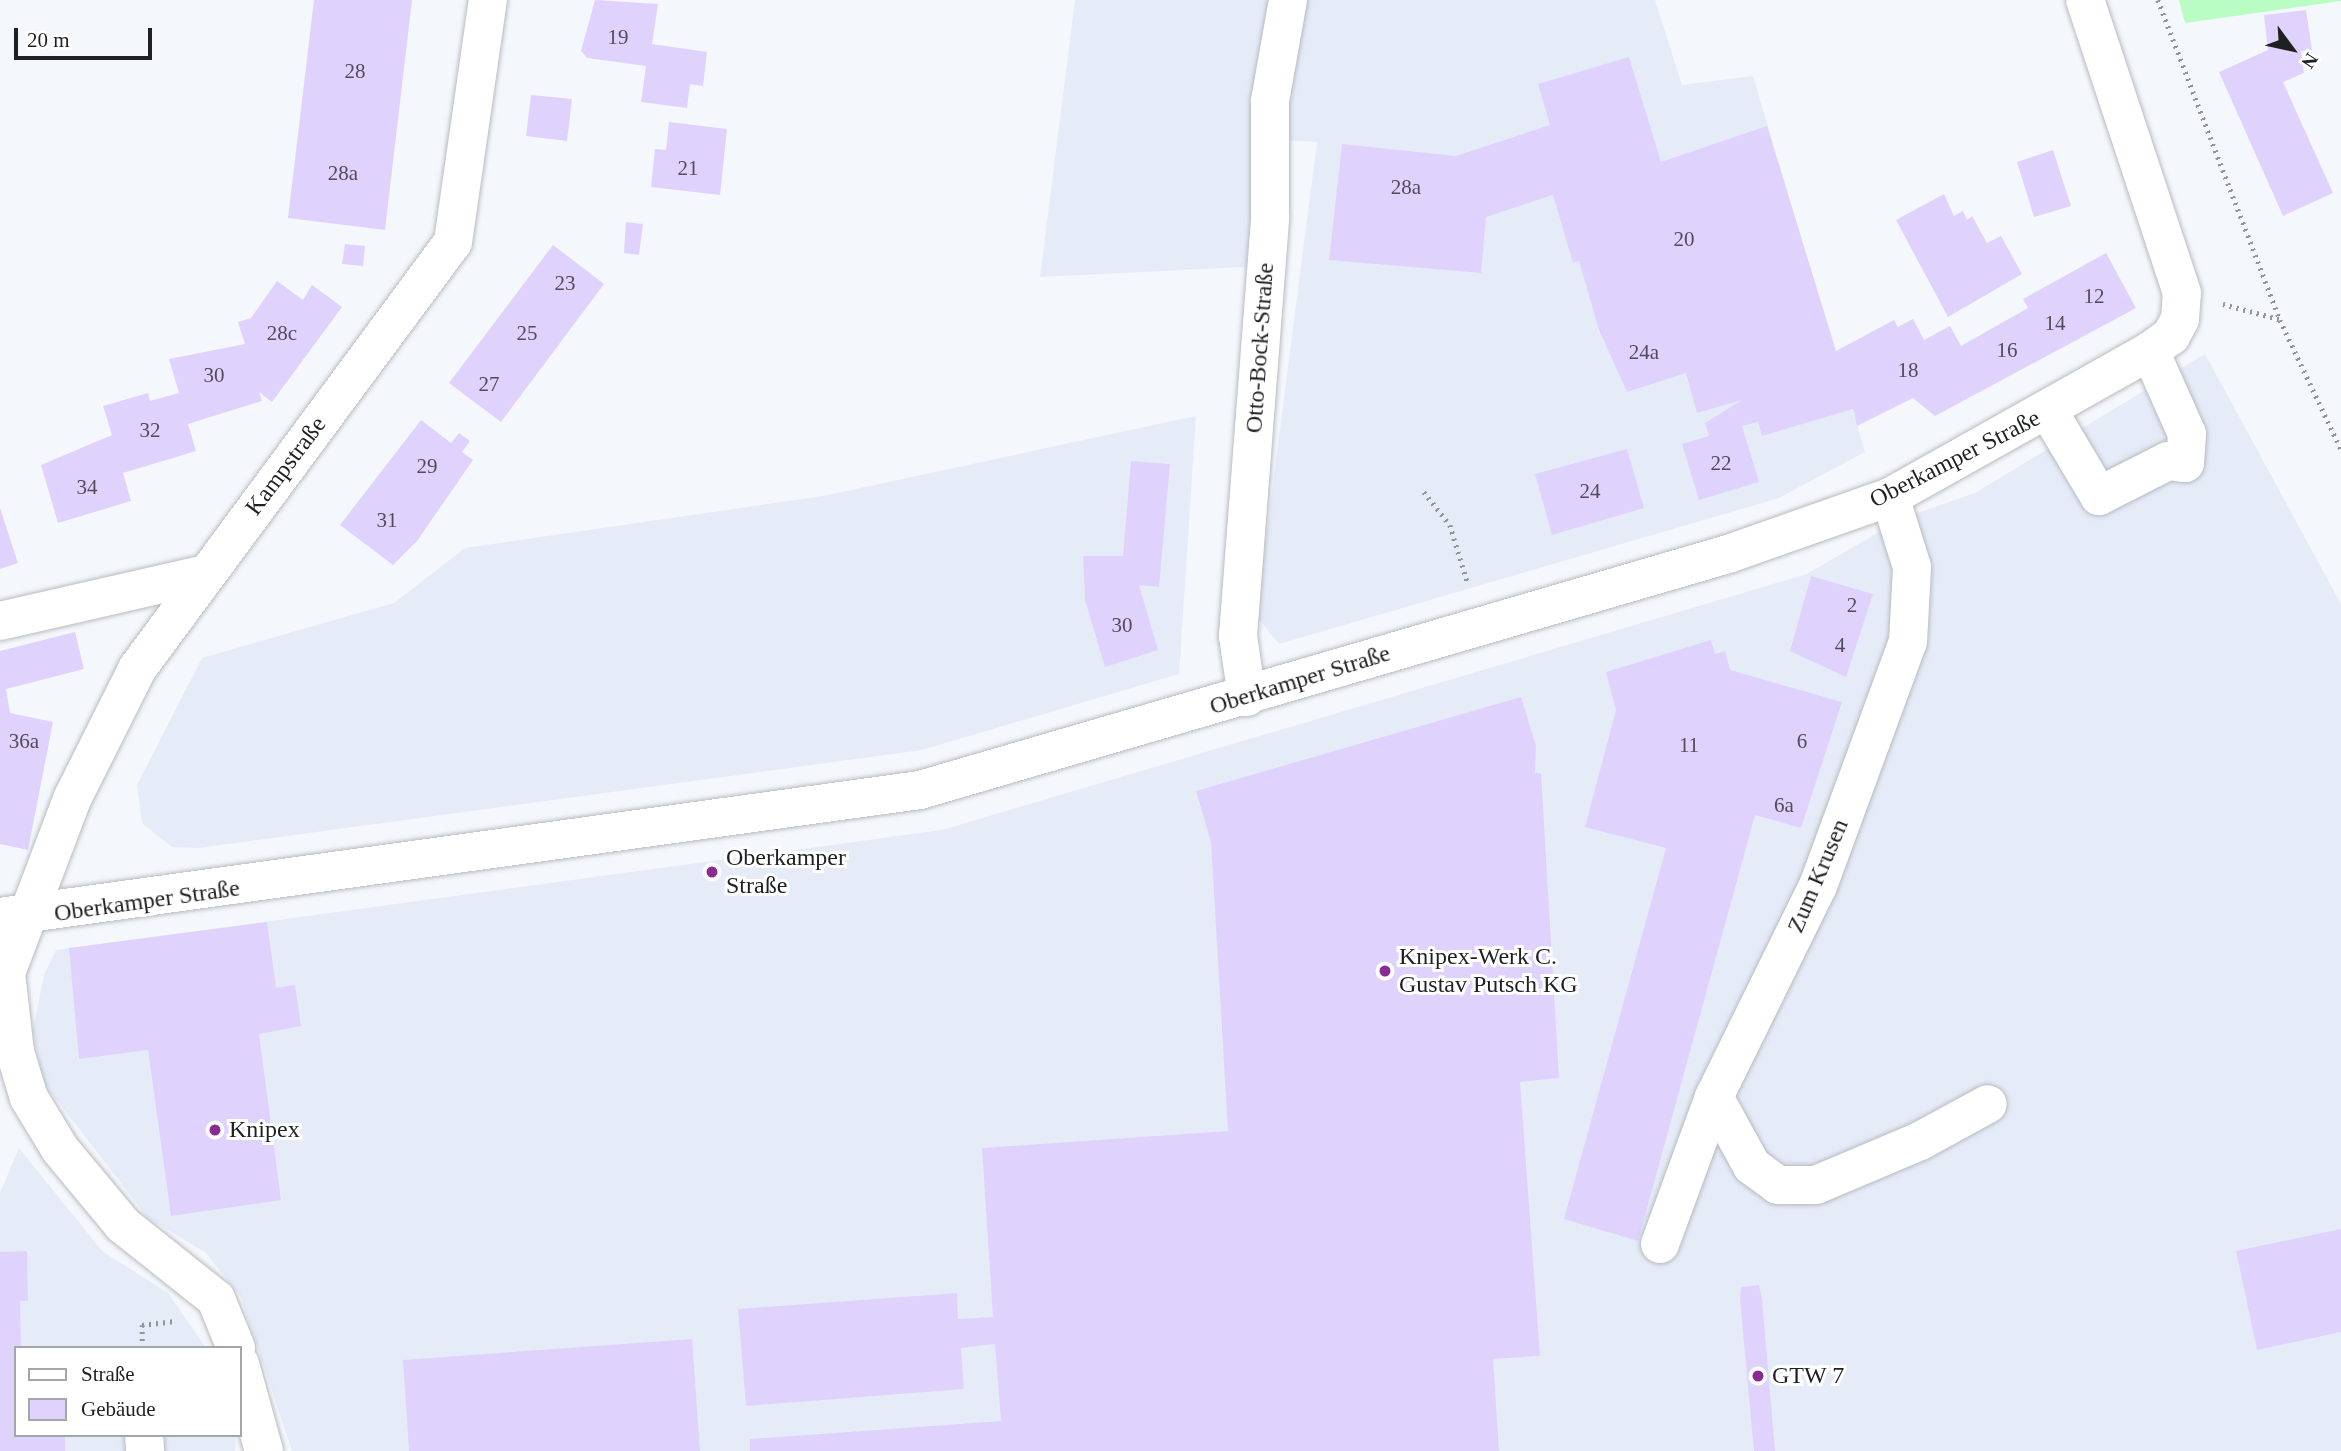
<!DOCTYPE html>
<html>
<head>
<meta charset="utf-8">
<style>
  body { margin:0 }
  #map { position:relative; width:2341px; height:1451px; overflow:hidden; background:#f4f7fc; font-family:Georgia,serif }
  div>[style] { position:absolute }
  .built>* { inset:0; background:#e5ecf8 }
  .green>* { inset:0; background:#b9fdc5 }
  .building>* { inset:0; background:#dfd3fe }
  .path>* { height:4.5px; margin-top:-2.25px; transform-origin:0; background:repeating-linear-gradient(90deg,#939599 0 2px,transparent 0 7px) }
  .roads { filter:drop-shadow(0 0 2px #b8bbc0) drop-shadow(0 0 2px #b8bbc0) }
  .minor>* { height:38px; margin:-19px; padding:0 19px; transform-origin:19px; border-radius:19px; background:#fff }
  .dots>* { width:19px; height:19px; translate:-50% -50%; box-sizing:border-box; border:4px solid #fff; border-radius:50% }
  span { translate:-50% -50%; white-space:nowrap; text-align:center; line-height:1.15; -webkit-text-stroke:6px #fff; paint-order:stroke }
  .number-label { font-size:21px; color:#4f4d59 }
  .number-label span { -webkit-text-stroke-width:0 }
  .street-label { font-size:24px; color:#1f2022 }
  .poi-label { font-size:24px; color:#1f2022 }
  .left { translate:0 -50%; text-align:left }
  .legend { position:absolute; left:14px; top:1346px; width:228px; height:91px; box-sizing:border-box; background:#fff; border:2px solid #a5a6a7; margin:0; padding:9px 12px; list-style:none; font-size:21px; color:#1f2022 }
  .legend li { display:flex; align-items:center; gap:14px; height:35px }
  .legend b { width:35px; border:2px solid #a5a6a7 }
  .north { position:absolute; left:2257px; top:14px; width:70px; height:70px; -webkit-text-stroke:5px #fff; paint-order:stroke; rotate:123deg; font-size:19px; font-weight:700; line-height:28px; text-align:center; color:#1f2022 }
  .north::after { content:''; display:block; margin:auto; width:24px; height:32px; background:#1f2022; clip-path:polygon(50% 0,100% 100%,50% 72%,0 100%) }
  .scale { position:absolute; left:14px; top:28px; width:138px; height:32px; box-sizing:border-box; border:4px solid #1f2022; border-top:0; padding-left:9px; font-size:21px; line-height:24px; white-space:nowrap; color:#1f2022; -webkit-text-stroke:5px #fff; paint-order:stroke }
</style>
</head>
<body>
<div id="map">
  <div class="built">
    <i style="clip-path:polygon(1075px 0,1655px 0,1682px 85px,1753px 76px,1865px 452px,1779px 498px,1279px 644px,1256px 616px,1317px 142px,1284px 140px,1264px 266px,1040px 277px)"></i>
    <i style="clip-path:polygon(2205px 354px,2341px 604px,2341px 1451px,292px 1451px,241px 1297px,206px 1253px,148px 1218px,42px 1081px,33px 1030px,44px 975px,56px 950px,942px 830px,1807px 574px,1903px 518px,1975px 493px)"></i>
    <i style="clip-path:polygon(1196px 416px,1179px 674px,922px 750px,198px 848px,172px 847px,142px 823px,137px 785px,202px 658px,394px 603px,465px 548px,823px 496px)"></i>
    <i style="clip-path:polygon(19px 1148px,102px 1251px,168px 1293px,206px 1348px,16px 1348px,16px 1435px,236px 1435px,235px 1451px,0 1451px,0 1193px)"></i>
  </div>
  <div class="green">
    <i style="clip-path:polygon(2179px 0,2341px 0,2341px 1px,2185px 23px)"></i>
  </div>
  <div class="building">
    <i style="clip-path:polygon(314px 0,412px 0,385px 230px,288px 218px)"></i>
    <i style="clip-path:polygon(595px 0,658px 4px,652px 44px,707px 52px,703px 86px,690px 84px,687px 108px,641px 102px,646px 66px,587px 58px,581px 51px)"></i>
    <i style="clip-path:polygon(2306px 10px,2312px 50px,2301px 51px,2304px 73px,2283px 82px,2333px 193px,2283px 216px,2219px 72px,2268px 50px,2264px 15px)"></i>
    <i style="clip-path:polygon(1629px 57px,1661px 162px,1767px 126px,1836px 351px,1894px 320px,1898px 327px,1913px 319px,1924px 340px,1950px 326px,1961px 346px,2028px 308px,2023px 299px,2106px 253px,2136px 308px,1935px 416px,1913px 398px,1857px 426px,1853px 409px,1762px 436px,1758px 422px,1742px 426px,1759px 482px,1699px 500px,1682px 444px,1709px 436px,1705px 423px,1742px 400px,1697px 413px,1686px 373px,1627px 392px,1599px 330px,1579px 261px,1573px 263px,1553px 195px,1486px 217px,1481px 273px,1329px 260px,1342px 144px,1456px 156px,1550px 125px,1538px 84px)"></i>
    <i style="clip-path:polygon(531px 95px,572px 99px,567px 141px,526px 136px)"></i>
    <i style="clip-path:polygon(669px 122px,727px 129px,720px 195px,651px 187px,655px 149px,666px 150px)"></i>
    <i style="clip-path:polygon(2053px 150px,2071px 206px,2034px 217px,2017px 162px)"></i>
    <i style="clip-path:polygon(1944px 194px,1954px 216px,1963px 211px,1967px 220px,1972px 216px,1987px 243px,2001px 236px,2022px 274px,1948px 317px,1896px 220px)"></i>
    <i style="clip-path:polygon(626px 222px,643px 224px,639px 255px,624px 253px)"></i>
    <i style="clip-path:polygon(345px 244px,365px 246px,363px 266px,342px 264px)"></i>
    <i style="clip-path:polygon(553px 245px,604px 284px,501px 422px,449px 383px)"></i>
    <i style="clip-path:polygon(277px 281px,303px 300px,312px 285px,342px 307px,272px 402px,259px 392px,262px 401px,188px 424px,196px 451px,123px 473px,131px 501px,58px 523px,41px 465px,112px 435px,103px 406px,148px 393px,150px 401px,179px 393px,169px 359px,245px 344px,238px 322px,251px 318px)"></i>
    <i style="clip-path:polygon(421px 420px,451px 443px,459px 433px,470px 441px,462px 452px,473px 460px,417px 541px,393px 565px,340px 525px)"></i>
    <i style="clip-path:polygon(1627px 449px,1644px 508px,1552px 535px,1535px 474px)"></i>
    <i style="clip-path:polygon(1131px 461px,1170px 464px,1159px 587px,1139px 585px,1158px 650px,1105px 667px,1085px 600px,1083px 556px,1123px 556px)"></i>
    <i style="clip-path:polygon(0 508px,18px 563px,0 569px)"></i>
    <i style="clip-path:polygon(1811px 576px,1873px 594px,1846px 677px,1790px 651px)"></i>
    <i style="clip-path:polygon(75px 632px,84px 669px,6px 689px,10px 713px,53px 722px,28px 850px,0 844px,0 651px)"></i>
    <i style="clip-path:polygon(1711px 640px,1715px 654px,1725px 651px,1730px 670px,1842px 702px,1801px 828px,1755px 815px,1638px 1241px,1564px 1219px,1666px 848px,1585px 827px,1616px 710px,1606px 672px)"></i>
    <i style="clip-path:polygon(1521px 697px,1536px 746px,1535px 773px,1541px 773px,1559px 1078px,1520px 1082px,1540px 1356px,1493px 1359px,1499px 1451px,750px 1451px,750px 1439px,1001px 1421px,995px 1344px,961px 1348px,964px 1389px,746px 1406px,738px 1309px,957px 1293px,958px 1319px,993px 1317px,982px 1148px,1228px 1131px,1211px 842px,1196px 791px)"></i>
    <i style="clip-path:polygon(267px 922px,276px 988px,295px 985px,301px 1026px,259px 1034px,281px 1200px,171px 1216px,148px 1050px,79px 1059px,69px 948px)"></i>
    <i style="clip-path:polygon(2341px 1229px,2341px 1332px,2257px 1350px,2236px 1251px)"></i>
    <i style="clip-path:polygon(27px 1251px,28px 1301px,20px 1301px,21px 1348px,16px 1348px,16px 1435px,65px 1435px,65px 1451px,0 1451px,0 1252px)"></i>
    <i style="clip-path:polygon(1759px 1285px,1762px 1299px,1775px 1451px,1754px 1451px,1740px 1300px,1741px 1287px)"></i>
    <i style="clip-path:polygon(692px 1339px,700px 1451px,409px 1451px,403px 1360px)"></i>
  </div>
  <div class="path">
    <i style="left:2158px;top:0;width:342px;rotate:69.1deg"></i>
    <i style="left:2280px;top:320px;width:143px;rotate:64.7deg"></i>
    <i style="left:2223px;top:304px;width:58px;rotate:15deg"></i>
    <i style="left:1424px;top:492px;width:42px;rotate:51.8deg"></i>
    <i style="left:1450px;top:525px;width:62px;rotate:73deg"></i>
    <i style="left:142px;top:1348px;width:23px;rotate:-90deg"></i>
    <i style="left:142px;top:1325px;width:33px;rotate:-7deg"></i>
  </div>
  <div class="roads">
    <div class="minor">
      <i style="left:2049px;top:412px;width:98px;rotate:59.2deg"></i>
      <i style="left:2099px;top:496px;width:77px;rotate:-26.9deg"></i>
      <i style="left:2168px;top:461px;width:17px;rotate:7deg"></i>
      <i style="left:2185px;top:463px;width:29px;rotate:-86deg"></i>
      <i style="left:2187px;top:434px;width:91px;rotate:-114deg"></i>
      <i style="left:0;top:621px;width:211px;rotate:-12.9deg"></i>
      <i style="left:1247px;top:697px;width:62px;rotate:-98.4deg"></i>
      <i style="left:1238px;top:636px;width:421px;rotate:-85.6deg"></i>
      <i style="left:1270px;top:216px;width:115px;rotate:-90deg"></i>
      <i style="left:1270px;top:101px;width:103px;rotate:-79.9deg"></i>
      <i style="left:0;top:917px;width:929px;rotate:-7.86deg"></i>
      <i style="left:920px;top:790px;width:842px;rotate:-16.28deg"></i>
      <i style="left:1728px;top:554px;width:172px;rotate:-19.4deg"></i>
      <i style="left:1890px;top:497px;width:298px;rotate:-29.3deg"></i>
      <i style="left:2150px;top:351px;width:26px;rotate:-36deg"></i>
      <i style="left:2171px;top:336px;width:19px;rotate:-62deg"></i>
      <i style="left:2180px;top:319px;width:26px;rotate:-86deg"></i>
      <i style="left:2182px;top:293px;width:309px;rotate:-108.3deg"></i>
      <i style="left:1714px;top:1097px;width:79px;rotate:61.2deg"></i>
      <i style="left:1752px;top:1166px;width:32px;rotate:36deg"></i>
      <i style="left:1778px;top:1185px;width:38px"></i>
      <i style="left:1816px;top:1185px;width:113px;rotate:-22.9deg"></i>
      <i style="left:1920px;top:1141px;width:77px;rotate:-28.6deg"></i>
      <i style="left:1660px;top:1244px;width:157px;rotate:-69.8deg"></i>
      <i style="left:1714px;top:1097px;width:235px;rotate:-63.8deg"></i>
      <i style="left:1818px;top:886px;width:260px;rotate:-69.8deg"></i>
      <i style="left:1908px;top:642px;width:75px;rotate:-86.9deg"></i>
      <i style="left:1912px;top:567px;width:73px;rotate:-107.4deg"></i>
      <i style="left:236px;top:1348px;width:53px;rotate:-112.2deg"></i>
      <i style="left:216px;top:1299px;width:119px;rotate:-141.5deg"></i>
      <i style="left:123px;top:1225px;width:99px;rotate:-129.7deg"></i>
      <i style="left:60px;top:1149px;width:60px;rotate:-121.3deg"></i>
      <i style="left:29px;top:1098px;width:48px;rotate:-106.9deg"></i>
      <i style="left:15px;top:1052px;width:80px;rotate:-96.5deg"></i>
      <i style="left:6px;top:973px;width:188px;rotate:-69.2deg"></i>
      <i style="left:73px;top:797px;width:143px;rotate:-63.4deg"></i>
      <i style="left:137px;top:669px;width:531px;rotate:-53.5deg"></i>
      <i style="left:453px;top:242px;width:245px;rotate:-81.8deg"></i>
      <i style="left:240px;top:1364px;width:90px;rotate:74.6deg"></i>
      <i style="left:144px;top:1435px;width:16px;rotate:86deg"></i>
    </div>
  </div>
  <div class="dots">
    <i style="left:712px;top:872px;background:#8a2b94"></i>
    <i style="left:1385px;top:971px;background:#8a2b94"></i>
    <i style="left:215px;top:1130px;background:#8a2b94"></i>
    <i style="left:1758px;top:1376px;background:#8a2b94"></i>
  </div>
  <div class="number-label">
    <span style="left:618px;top:37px">19</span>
    <span style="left:355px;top:71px">28</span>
    <span style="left:688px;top:168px">21</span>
    <span style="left:343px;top:173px">28a</span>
    <span style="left:1406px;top:187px">28a</span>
    <span style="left:1684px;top:239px">20</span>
    <span style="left:565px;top:283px">23</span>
    <span style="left:2094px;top:296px">12</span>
    <span style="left:2055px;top:323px">14</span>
    <span style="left:282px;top:333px">28c</span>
    <span style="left:527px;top:333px">25</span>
    <span style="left:2007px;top:350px">16</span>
    <span style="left:1644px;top:352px">24a</span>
    <span style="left:1908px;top:370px">18</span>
    <span style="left:214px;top:375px">30</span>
    <span style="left:489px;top:384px">27</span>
    <span style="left:150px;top:430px">32</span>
    <span style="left:1721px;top:463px">22</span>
    <span style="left:427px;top:466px">29</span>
    <span style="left:87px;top:487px">34</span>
    <span style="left:1590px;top:491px">24</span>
    <span style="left:387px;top:520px">31</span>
    <span style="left:1852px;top:605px">2</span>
    <span style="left:1122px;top:625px">30</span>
    <span style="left:1840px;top:645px">4</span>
    <span style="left:24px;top:741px">36a</span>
    <span style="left:1802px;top:741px">6</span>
    <span style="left:1689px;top:745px">11</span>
    <span style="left:1784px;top:805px">6a</span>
  </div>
  <div class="street-label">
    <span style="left:1260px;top:348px;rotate:-86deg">Otto-Bock-Straße</span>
    <span style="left:1955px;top:459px;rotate:-27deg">Oberkamper Straße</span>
    <span style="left:286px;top:466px;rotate:-53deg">Kampstraße</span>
    <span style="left:1300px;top:680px;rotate:-17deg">Oberkamper Straße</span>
    <span style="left:1818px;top:876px;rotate:-67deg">Zum Krusen</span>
    <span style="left:147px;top:901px;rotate:-8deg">Oberkamper Straße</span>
  </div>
  <div class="poi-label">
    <span class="left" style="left:726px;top:872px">Oberkamper<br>Straße</span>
    <span class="left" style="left:1399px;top:971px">Knipex-Werk C.<br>Gustav Putsch KG</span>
    <span class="left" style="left:229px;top:1130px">Knipex</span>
    <span class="left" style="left:1772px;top:1376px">GTW 7</span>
  </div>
  <ul class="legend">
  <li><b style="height:9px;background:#fff"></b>Straße</li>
  <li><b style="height:19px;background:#dfd3fe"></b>Gebäude</li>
  </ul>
  <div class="north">N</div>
  <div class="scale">20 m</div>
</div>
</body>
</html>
